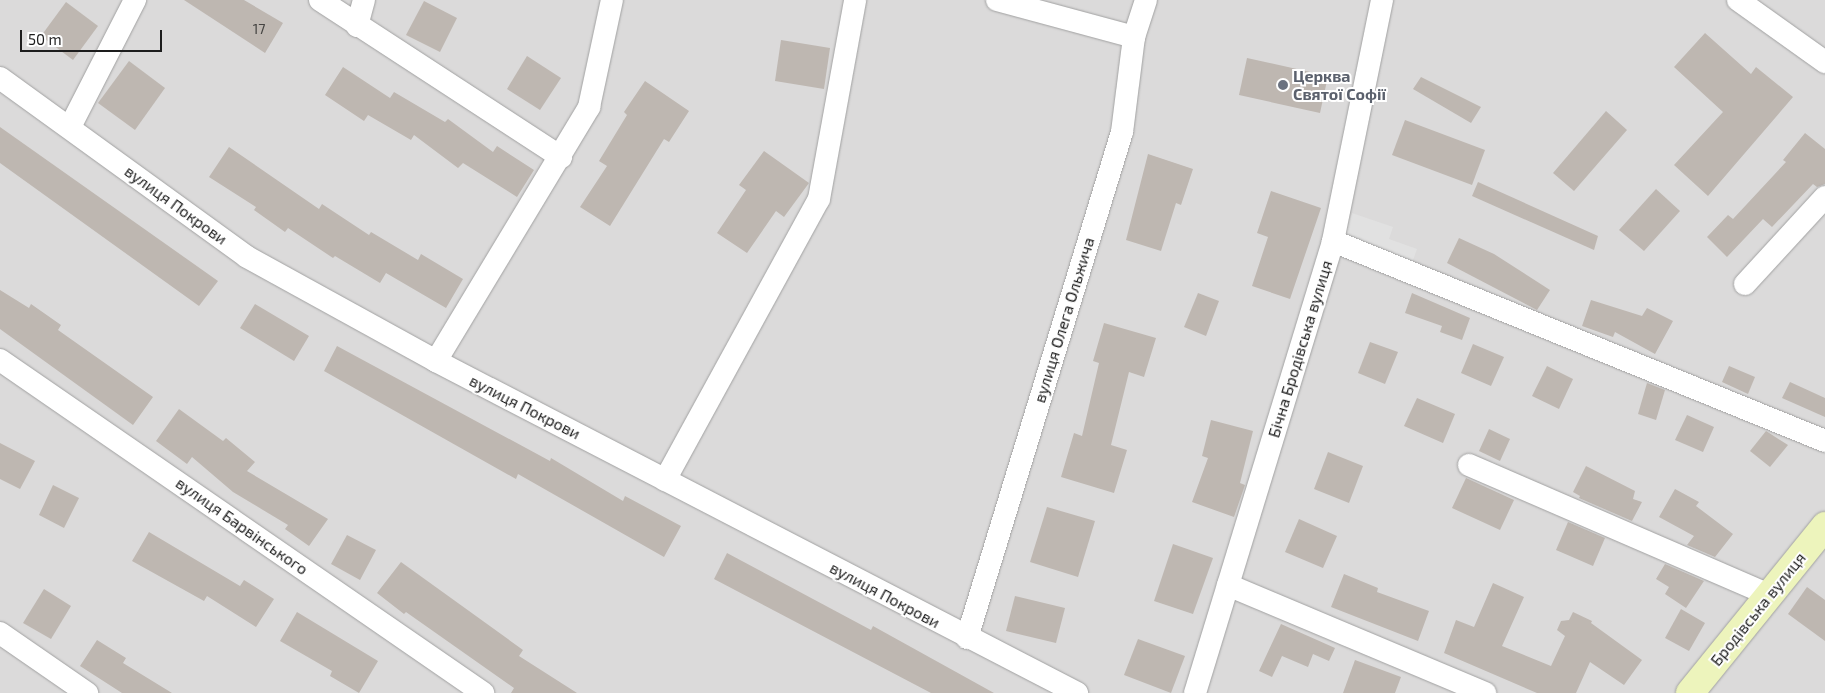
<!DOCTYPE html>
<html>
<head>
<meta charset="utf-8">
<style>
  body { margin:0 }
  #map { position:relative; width:1825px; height:693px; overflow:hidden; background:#edebe4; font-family:"Exo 2",sans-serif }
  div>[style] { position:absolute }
  .residential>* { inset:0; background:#dbdada }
  .parking>* { inset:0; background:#e1e1e1 }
  .building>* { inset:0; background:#beb7b1 }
  .roads { filter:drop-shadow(0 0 1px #a1a1a1) drop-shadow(0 0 1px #a1a1a1) }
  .street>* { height:22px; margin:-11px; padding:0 11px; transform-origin:11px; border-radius:11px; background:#fff }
  .secondary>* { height:28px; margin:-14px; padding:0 14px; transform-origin:14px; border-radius:14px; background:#edf4bc }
  .dots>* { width:14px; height:14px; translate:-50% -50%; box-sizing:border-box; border:2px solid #fff; border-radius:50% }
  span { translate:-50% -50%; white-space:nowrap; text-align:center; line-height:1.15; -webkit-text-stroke:4px #fff; paint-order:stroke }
  .number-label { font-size:14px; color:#454442 }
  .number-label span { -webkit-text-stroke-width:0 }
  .worship-label { font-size:16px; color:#5b616d; font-weight:700 }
  .left { translate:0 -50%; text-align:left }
  .street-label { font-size:16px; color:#1d1d1d }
  .scale { position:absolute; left:20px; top:30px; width:142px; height:22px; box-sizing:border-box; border:2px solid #1d1d1d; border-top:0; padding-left:6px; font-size:15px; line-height:18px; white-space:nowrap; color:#1d1d1d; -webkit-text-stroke:4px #fff; paint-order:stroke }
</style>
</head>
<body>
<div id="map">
  <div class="residential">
    <i style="clip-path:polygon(0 0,1825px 0,1825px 693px,0 693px)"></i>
  </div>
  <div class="parking">
    <i style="clip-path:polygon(1352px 213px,1393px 227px,1389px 239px,1417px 249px,1412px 263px,1343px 240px)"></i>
  </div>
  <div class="building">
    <i style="clip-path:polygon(184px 0,244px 0,283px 23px,265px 53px)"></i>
    <i style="clip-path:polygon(424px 1px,457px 18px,440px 52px,406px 35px)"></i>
    <i style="clip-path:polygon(66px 2px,98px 26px,73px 60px,41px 36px)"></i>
    <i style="clip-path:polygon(1705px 33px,1751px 74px,1756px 67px,1793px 97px,1708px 196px,1674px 165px,1723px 112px,1674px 67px)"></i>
    <i style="clip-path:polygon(781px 40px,830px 48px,824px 89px,775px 81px)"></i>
    <i style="clip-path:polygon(527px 56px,561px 78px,540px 110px,507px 89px)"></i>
    <i style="clip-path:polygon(1247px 58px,1328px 76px,1320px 113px,1239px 95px)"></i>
    <i style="clip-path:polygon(129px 61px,165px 88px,135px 130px,98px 103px)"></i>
    <i style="clip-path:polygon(343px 67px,390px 98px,394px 92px,445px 122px,448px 119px,493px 152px,497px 146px,534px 170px,517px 197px,463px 163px,458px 168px,414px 135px,411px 140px,368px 115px,364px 121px,325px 95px)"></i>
    <i style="clip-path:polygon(1421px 77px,1481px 107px,1471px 123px,1413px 89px)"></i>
    <i style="clip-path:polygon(645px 81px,689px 111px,669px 142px,664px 139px,610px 226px,580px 207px,607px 166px,599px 161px,627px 115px,624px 112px)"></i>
    <i style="clip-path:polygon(1606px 111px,1627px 130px,1574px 191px,1553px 173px)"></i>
    <i style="clip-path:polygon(1405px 120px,1485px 150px,1472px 185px,1392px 155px)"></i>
    <i style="clip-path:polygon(0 127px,218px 281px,199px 306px,0 163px)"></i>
    <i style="clip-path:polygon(1805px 133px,1825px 149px,1825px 184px,1817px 187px,1813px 184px,1772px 227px,1763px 219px,1727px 257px,1707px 237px,1728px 215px,1733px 219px,1786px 162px,1783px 160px)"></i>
    <i style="clip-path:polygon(229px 147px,319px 209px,322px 204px,369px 235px,371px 232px,418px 260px,421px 254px,463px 279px,446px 308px,386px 273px,380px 283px,335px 256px,333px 258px,288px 228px,285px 232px,254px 210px,256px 207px,209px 177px)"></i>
    <i style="clip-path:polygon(764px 151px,809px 183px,784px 217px,776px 211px,747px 253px,717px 233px,746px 190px,739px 185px)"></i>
    <i style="clip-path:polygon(1148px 154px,1193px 169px,1181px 205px,1176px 203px,1161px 251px,1126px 240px)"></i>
    <i style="clip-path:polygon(1478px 182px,1598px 236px,1594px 250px,1472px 196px)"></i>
    <i style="clip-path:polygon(1656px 189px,1680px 211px,1644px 251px,1619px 230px)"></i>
    <i style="clip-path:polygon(1271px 191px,1321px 208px,1290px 299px,1252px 286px,1268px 237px,1257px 233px)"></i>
    <i style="clip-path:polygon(1459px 238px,1494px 254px,1550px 290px,1537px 310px,1447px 263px)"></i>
    <i style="clip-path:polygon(0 290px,29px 308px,31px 304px,61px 325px,58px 330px,153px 397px,133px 425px,0 329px)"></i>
    <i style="clip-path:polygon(1198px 293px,1219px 301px,1206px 336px,1184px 327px)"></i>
    <i style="clip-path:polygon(1412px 293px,1470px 318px,1462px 340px,1440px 332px,1442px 326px,1405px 313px)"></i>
    <i style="clip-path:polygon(1591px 300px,1642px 316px,1647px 308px,1673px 321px,1655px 354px,1615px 332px,1613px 337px,1582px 326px)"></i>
    <i style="clip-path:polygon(255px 304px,309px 336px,294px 361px,240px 328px)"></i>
    <i style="clip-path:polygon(1104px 323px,1156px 338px,1144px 377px,1129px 372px,1111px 445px,1127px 450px,1114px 493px,1061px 477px,1074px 433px,1082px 436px,1099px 363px,1093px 361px)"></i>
    <i style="clip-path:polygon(1370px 342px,1398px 352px,1385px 384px,1358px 373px)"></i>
    <i style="clip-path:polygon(1473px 344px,1504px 357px,1491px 386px,1461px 373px)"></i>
    <i style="clip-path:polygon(337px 346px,550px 461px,551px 458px,623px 501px,625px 496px,681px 526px,664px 557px,518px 474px,516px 479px,324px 371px)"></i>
    <i style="clip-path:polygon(1547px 366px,1573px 379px,1559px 409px,1532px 396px)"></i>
    <i style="clip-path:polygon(1729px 366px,1755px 377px,1748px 394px,1722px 382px)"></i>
    <i style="clip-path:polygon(1790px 382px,1825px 398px,1825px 417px,1782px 398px)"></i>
    <i style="clip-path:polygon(1647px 383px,1665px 390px,1656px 420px,1638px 414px)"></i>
    <i style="clip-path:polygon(1417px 398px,1455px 414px,1443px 443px,1404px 426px)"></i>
    <i style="clip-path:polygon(179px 409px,223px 441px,226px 438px,255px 462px,247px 471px,328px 519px,309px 546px,285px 529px,288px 525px,233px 492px,192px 457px,187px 464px,156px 441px)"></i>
    <i style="clip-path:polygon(1687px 415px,1714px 427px,1703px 452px,1675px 440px)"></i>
    <i style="clip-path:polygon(1211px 420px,1253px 431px,1240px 483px,1245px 485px,1234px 517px,1192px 502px,1208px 458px,1202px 456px)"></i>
    <i style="clip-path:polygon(1489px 429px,1510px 439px,1500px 461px,1479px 451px)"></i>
    <i style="clip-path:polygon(1766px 431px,1788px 445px,1770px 467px,1750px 451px)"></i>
    <i style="clip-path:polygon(0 443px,35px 461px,20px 489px,0 479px)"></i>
    <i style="clip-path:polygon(1328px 452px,1363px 466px,1349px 503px,1314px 489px)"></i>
    <i style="clip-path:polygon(1586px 466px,1635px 491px,1633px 499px,1642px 502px,1632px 521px,1579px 498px,1580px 496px,1573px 492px)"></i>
    <i style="clip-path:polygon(1466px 478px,1514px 500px,1500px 530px,1452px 508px)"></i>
    <i style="clip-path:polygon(53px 485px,79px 498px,64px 528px,39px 515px)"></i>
    <i style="clip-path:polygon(1675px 489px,1699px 502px,1696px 506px,1733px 534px,1715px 557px,1687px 545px,1694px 536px,1659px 517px)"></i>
    <i style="clip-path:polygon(1047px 507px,1095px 521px,1078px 577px,1030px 562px)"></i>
    <i style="clip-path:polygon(1299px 519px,1337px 536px,1323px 568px,1285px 552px)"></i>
    <i style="clip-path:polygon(1568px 522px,1605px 538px,1593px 566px,1556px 550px)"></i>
    <i style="clip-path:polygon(149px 532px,240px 586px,244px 580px,274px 599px,256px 627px,207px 596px,204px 601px,132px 561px)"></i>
    <i style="clip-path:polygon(347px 535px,376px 550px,360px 580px,331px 564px)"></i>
    <i style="clip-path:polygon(1173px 544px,1213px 558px,1193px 614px,1154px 601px)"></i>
    <i style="clip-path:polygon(727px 553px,871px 630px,873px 626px,994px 693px,931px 693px,714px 579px)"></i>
    <i style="clip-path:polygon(401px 562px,523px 650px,519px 656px,577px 693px,511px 693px,514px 688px,406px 612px,404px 614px,377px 593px)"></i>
    <i style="clip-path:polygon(1665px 564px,1704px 581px,1686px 608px,1665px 594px,1669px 587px,1656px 579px)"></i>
    <i style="clip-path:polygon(1344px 574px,1378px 588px,1377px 592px,1429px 611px,1418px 641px,1331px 607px)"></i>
    <i style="clip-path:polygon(1493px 583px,1524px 597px,1502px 646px,1551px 666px,1565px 636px,1557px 630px,1561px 621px,1569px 620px,1573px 612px,1592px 621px,1591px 623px,1642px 660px,1624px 685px,1590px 662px,1576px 693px,1537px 693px,1444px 653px,1456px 620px,1474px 627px)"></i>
    <i style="clip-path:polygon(1807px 587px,1825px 600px,1825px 641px,1788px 614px)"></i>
    <i style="clip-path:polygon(44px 589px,71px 606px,51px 639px,23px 623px)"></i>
    <i style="clip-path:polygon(1015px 596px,1065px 608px,1056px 643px,1006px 631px)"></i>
    <i style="clip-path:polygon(1681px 609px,1705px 623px,1689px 651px,1665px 638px)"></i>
    <i style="clip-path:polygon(297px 612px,378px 661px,359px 693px,330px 676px,332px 671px,280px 641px)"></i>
    <i style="clip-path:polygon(1281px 624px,1335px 648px,1329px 661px,1313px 654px,1308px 667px,1282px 656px,1272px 677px,1259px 671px)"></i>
    <i style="clip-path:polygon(1138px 639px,1185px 656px,1171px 693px,1124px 675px)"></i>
    <i style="clip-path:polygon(97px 640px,126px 658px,123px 663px,172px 693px,122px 693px,80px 666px)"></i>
    <i style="clip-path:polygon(1355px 660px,1401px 677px,1395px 693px,1343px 693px)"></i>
  </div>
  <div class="roads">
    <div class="street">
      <i style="left:320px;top:0;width:288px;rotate:33.1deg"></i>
      <i style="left:997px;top:0;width:142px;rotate:15.1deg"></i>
      <i style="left:1738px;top:0;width:107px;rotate:35.5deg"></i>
      <i style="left:357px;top:26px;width:27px;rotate:-75deg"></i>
      <i style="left:0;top:78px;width:305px;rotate:35.9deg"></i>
      <i style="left:247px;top:257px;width:216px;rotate:28.8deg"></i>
      <i style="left:436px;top:361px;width:722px;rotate:27.38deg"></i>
      <i style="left:70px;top:127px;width:143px;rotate:-62.9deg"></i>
      <i style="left:1333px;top:241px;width:531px;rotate:22.12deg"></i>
      <i style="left:1745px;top:284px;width:118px;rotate:-47.4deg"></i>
      <i style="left:0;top:360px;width:587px;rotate:34.58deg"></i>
      <i style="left:436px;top:361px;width:297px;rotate:-58.9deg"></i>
      <i style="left:589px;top:107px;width:109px;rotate:-77.9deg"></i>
      <i style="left:1469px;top:465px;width:327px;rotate:23.4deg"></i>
      <i style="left:665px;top:480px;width:320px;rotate:-61.3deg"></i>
      <i style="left:819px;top:199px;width:202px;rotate:-79.7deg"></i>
      <i style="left:1228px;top:585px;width:279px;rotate:22.8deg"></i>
      <i style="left:0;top:633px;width:106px;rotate:34.6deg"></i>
      <i style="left:967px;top:638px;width:529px;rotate:-72.97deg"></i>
      <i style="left:1122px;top:132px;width:96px;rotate:-82.8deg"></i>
      <i style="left:1134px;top:37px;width:39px;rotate:-72deg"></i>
      <i style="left:1195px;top:693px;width:473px;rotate:-73deg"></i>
      <i style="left:1333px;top:241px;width:246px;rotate:-78.5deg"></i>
    </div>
    <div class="secondary">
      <i style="left:1690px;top:693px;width:215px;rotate:-51deg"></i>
    </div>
  </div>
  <div class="dots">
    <i style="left:1283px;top:85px;background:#6b7280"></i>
  </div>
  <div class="number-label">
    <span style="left:259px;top:29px">17</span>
  </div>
  <div class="worship-label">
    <span class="left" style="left:1293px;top:85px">Церква<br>Святої Софії</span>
  </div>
  <div class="street-label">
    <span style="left:176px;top:205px;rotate:36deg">вулиця Покрови</span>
    <span style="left:1064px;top:320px;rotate:-73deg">вулиця Олега Ольжича</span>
    <span style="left:1300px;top:349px;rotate:-73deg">Бічна Бродівська вулиця</span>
    <span style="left:525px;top:407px;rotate:27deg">вулиця Покрови</span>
    <span style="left:242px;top:526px;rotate:35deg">вулиця Барвінського</span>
    <span style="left:885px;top:595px;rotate:28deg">вулиця Покрови</span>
    <span style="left:1758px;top:609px;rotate:-51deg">Бродівська вулиця</span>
  </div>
  <div class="scale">50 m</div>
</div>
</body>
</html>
